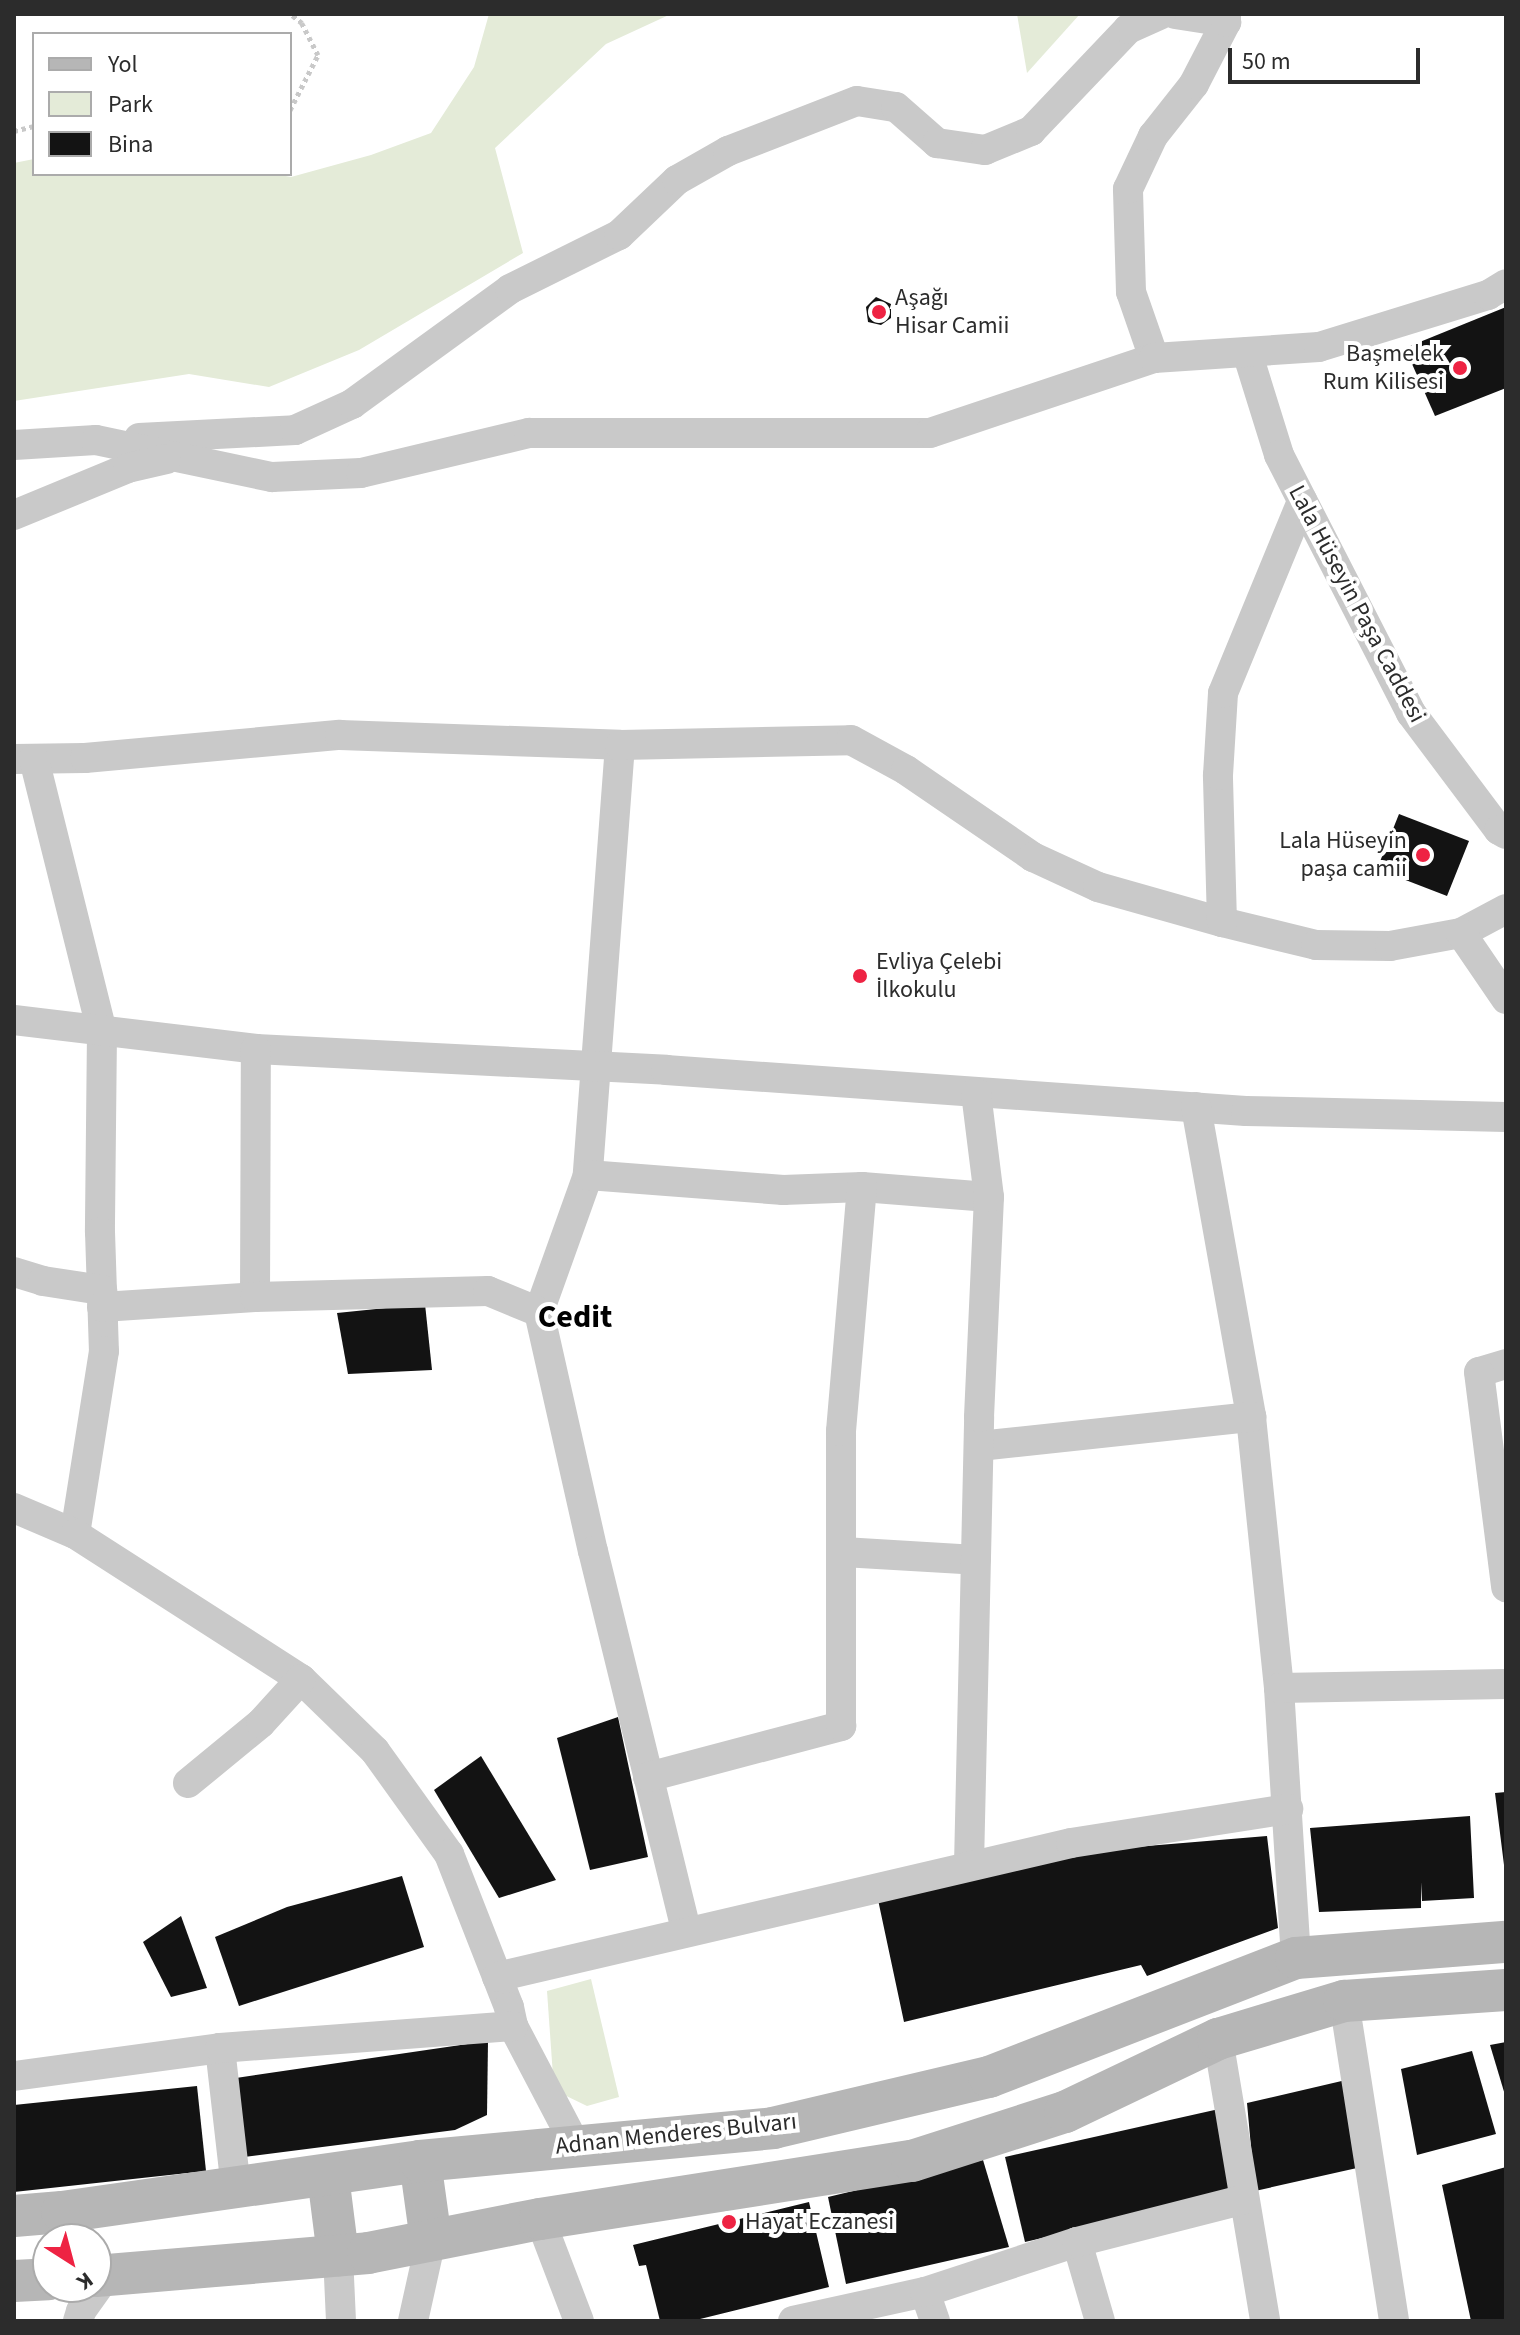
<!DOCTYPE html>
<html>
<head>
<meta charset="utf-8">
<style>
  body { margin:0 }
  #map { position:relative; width:1520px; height:2335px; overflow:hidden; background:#fff; font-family:"Source Sans 3",sans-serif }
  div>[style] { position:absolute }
  .green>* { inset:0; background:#e4ebd8 }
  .building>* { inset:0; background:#131313 }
  .path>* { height:5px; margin-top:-2.5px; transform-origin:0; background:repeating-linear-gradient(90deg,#c9c9c9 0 4px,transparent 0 8px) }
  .street>* { height:30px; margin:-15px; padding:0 15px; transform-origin:15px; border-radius:15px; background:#c9c9c9 }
  .secondary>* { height:42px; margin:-21px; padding:0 21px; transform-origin:21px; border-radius:21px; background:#b6b6b6 }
  .dots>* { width:22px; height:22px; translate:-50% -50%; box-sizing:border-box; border:4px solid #fff; border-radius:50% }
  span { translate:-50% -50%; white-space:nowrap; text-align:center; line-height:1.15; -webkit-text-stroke:8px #fff; paint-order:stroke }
  .poi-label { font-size:24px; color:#2c2c2c }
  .left { translate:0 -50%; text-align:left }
  .right { translate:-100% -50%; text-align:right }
  .street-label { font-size:24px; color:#2c2c2c }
  .district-label { font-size:32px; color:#000; font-weight:700 }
  .frame { position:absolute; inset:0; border:16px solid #2c2c2c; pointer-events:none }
  .legend { position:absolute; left:32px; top:32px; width:260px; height:144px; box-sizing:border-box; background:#fff; border:2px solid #ababab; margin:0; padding:10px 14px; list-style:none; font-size:24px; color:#2c2c2c }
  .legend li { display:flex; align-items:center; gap:16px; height:40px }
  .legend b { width:40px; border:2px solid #ababab }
  .north { position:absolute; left:32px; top:2223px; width:80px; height:80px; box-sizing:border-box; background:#fff; border:2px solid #ababab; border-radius:50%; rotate:144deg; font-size:22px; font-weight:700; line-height:32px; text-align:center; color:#2c2c2c }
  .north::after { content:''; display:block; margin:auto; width:28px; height:36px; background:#ee2343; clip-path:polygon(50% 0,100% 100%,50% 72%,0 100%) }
  .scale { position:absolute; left:1228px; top:48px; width:192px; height:36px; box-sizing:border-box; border:4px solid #2c2c2c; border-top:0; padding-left:10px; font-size:24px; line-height:28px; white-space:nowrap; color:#2c2c2c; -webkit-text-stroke:6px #fff; paint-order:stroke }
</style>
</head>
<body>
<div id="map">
  <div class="green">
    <i style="clip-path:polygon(489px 14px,671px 14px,606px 44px,495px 148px,523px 253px,359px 350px,269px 387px,189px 374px,14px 401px,14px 163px,34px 159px,34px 174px,275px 174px,291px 177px,371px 155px,431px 133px,474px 67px)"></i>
    <i style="clip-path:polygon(1017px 14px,1080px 14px,1027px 73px)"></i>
    <i style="clip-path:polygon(591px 1979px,619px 2097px,587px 2106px,554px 2090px,547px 1991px)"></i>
  </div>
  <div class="building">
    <i style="clip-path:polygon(876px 297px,891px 304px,891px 318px,881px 325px,868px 322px,866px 307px)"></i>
    <i style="clip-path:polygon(1506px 307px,1506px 388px,1435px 416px,1405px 348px)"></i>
    <i style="clip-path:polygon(1399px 814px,1469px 841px,1447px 896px,1377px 869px)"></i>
    <i style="clip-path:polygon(425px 1304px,432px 1370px,348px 1374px,337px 1313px)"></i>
    <i style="clip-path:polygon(618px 1717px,648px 1857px,590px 1870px,557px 1738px)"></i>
    <i style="clip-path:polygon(481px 1756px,556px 1880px,499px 1898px,434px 1790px)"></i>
    <i style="clip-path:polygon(1506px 1792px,1506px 1865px,1504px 1865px,1495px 1793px)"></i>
    <i style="clip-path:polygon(1470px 1816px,1474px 1898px,1422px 1901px,1421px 1882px,1421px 1908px,1319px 1912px,1310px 1828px)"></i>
    <i style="clip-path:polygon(1267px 1836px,1278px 1928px,1147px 1976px,1141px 1965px,904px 2022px,877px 1895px,1111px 1849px)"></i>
    <i style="clip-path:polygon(402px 1876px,424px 1947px,239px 2006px,215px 1937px,287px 1907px)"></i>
    <i style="clip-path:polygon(181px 1916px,207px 1988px,171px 1997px,143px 1942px)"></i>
    <i style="clip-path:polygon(488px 2041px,487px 2115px,455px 2130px,244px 2157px,236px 2078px)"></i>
    <i style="clip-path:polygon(1506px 2042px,1506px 2095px,1505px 2095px,1490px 2045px)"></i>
    <i style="clip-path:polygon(1472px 2051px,1496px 2134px,1417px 2155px,1401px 2069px)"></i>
    <i style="clip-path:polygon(1346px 2080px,1357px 2168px,1255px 2191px,1247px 2103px)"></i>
    <i style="clip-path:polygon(197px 2086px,206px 2171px,14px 2192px,14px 2105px)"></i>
    <i style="clip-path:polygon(1219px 2109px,1236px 2193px,1025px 2242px,1005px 2157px)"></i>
    <i style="clip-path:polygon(983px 2160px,1009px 2247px,846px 2284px,828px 2197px)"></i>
    <i style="clip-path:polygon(1506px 2167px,1506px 2321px,1471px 2321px,1442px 2185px)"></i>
    <i style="clip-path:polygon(809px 2202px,829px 2287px,692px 2321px,660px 2321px,646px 2265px,639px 2266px,633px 2245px)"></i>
  </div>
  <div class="path">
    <i style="left:290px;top:110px;width:62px;rotate:-63deg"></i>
    <i style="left:318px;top:55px;width:36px;rotate:-117deg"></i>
    <i style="left:302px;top:23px;width:14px;rotate:-141deg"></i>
    <i style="left:14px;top:131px;width:21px;rotate:-14deg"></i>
  </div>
  <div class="street">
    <i style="left:1175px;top:14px;width:52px;rotate:8.9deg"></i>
    <i style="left:1247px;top:352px;width:108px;rotate:72.7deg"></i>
    <i style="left:1279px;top:455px;width:290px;rotate:62.9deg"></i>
    <i style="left:1411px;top:713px;width:146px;rotate:53.1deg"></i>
    <i style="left:1499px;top:830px;width:8px;rotate:30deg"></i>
    <i style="left:1154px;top:358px;width:70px;rotate:-109.2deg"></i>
    <i style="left:1131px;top:292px;width:103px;rotate:-91.7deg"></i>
    <i style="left:1128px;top:189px;width:59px;rotate:-64.7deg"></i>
    <i style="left:1153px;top:136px;width:66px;rotate:-51.7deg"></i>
    <i style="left:1194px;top:84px;width:70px;rotate:-62.7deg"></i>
    <i style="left:1226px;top:22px;width:8px;rotate:-90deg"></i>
    <i style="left:139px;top:438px;width:156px;rotate:-2.9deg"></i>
    <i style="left:295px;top:430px;width:63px;rotate:-24.5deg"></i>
    <i style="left:352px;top:404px;width:195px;rotate:-36deg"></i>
    <i style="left:510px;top:289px;width:122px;rotate:-26.4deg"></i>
    <i style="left:619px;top:235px;width:80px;rotate:-43.5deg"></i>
    <i style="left:677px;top:180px;width:59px;rotate:-29.6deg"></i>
    <i style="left:728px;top:151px;width:138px;rotate:-21.2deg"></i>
    <i style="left:857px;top:101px;width:39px;rotate:9deg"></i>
    <i style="left:896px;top:107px;width:55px;rotate:41.3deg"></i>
    <i style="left:937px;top:143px;width:49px;rotate:8.3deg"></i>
    <i style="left:985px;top:150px;width:50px;rotate:-22.4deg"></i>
    <i style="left:1031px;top:131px;width:141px;rotate:-46.4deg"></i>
    <i style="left:1128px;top:29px;width:36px;rotate:-24deg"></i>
    <i style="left:14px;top:445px;width:82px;rotate:-3.5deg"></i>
    <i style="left:96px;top:440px;width:180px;rotate:11.9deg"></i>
    <i style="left:272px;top:477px;width:89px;rotate:-2.6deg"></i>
    <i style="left:361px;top:473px;width:173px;rotate:-13.4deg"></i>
    <i style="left:529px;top:433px;width:401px"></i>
    <i style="left:930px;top:433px;width:236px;rotate:-18.5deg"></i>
    <i style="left:1154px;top:358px;width:165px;rotate:-3.8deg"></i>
    <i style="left:1319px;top:347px;width:177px;rotate:-17.1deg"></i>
    <i style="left:1488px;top:295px;width:21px;rotate:-31deg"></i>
    <i style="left:14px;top:515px;width:123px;rotate:-22.4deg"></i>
    <i style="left:128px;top:468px;width:39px;rotate:-13deg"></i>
    <i style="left:620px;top:745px;width:431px;rotate:94.3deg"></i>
    <i style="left:588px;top:1175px;width:145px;rotate:109.7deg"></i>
    <i style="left:539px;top:1312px;width:245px;rotate:77.3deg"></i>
    <i style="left:593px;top:1551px;width:391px;rotate:76.2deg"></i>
    <i style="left:14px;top:759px;width:71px;rotate:-0.8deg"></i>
    <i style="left:85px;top:758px;width:256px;rotate:-5.2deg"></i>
    <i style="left:340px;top:735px;width:280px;rotate:2deg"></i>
    <i style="left:620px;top:745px;width:231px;rotate:-1.2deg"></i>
    <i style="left:851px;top:740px;width:63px;rotate:28.6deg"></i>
    <i style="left:906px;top:770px;width:154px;rotate:34.4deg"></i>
    <i style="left:1033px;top:857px;width:72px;rotate:24.8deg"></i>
    <i style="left:1098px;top:887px;width:129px;rotate:15.8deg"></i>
    <i style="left:1222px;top:922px;width:97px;rotate:13.7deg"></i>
    <i style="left:1316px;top:945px;width:74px;rotate:0.8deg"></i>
    <i style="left:1390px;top:946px;width:72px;rotate:-10.4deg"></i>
    <i style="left:1461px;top:933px;width:51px;rotate:-28.1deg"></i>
    <i style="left:34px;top:759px;width:280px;rotate:76deg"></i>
    <i style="left:102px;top:1031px;width:201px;rotate:90.6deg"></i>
    <i style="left:100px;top:1232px;width:119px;rotate:88.1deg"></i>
    <i style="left:104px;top:1351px;width:185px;rotate:99deg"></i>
    <i style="left:1222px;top:922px;width:147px;rotate:-91.6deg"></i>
    <i style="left:1218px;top:775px;width:82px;rotate:-86.5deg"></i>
    <i style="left:1223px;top:693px;width:208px;rotate:-67.6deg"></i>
    <i style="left:1461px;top:933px;width:80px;rotate:55.7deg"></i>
    <i style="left:14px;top:1020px;width:244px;rotate:6.8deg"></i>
    <i style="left:256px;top:1049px;width:411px;rotate:2.9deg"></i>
    <i style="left:666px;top:1070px;width:581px;rotate:4.04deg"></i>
    <i style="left:1246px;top:1111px;width:260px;rotate:1.3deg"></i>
    <i style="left:1196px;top:1107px;width:315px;rotate:79.9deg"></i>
    <i style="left:1251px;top:1417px;width:272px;rotate:84.1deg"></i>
    <i style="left:1279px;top:1688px;width:271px;rotate:86.4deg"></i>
    <i style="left:588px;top:1175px;width:196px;rotate:4.4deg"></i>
    <i style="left:783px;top:1190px;width:79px;rotate:-2.2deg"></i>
    <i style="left:862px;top:1187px;width:127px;rotate:4.5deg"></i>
    <i style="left:14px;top:1272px;width:30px;rotate:17deg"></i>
    <i style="left:43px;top:1281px;width:60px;rotate:8.7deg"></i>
    <i style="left:255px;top:1297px;width:248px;rotate:-89.8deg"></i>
    <i style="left:102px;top:1307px;width:153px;rotate:-3.7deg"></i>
    <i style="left:255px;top:1297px;width:233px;rotate:-1.5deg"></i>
    <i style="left:488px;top:1291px;width:55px;rotate:22.4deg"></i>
    <i style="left:1506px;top:1364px;width:28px;rotate:163deg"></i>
    <i style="left:1479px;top:1372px;width:217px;rotate:82.8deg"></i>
    <i style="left:979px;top:1446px;width:274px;rotate:-6.1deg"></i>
    <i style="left:14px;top:1508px;width:66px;rotate:23.1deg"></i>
    <i style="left:75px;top:1534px;width:269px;rotate:32.7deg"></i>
    <i style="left:301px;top:1679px;width:103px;rotate:44.2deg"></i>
    <i style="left:375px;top:1751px;width:127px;rotate:54.3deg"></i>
    <i style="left:449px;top:1854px;width:164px;rotate:68.6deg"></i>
    <i style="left:509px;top:2007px;width:19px;rotate:78deg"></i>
    <i style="left:513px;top:2026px;width:136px;rotate:62.3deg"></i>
    <i style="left:843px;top:1552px;width:133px;rotate:3.4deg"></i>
    <i style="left:1279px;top:1688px;width:227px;rotate:-1deg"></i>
    <i style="left:648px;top:1777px;width:200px;rotate:-14.8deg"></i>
    <i style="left:841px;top:1726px;width:295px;rotate:-90deg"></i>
    <i style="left:841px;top:1431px;width:245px;rotate:-85.1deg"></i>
    <i style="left:188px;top:1783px;width:94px;rotate:-39.4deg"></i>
    <i style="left:261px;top:1723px;width:59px;rotate:-47.7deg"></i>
    <i style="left:969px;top:1865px;width:448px;rotate:-88.7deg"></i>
    <i style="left:979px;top:1417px;width:220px;rotate:-87.4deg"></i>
    <i style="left:989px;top:1197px;width:105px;rotate:-97.1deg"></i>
    <i style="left:497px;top:1977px;width:589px;rotate:-13.14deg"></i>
    <i style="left:1071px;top:1843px;width:220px;rotate:-8.9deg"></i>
    <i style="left:1344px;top:2001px;width:324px;rotate:81.1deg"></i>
    <i style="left:1218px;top:2039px;width:286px;rotate:80.5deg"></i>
    <i style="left:220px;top:2048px;width:142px;rotate:83.5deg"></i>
    <i style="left:14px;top:2076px;width:208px;rotate:-7.7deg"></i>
    <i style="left:220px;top:2048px;width:294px;rotate:-4.3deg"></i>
    <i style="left:540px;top:2219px;width:109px;rotate:69.1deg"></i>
    <i style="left:1077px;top:2242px;width:82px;rotate:73.8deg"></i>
    <i style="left:338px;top:2255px;width:66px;rotate:87.4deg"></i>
    <i style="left:925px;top:2292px;width:31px;rotate:71deg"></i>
    <i style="left:78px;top:2321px;width:10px;rotate:-73deg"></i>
    <i style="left:81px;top:2311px;width:43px;rotate:-54.5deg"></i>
    <i style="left:413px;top:2321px;width:83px;rotate:-77.5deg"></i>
    <i style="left:793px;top:2321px;width:135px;rotate:-12.4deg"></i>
    <i style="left:925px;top:2292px;width:160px;rotate:-18.2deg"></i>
    <i style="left:1077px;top:2242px;width:170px;rotate:-14.3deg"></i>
  </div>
  <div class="secondary">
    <i style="left:420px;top:2161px;width:80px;rotate:82.1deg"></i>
    <i style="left:328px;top:2176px;width:80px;rotate:82.8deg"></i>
    <i style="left:14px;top:2216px;width:48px;rotate:-4.8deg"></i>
    <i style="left:62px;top:2212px;width:362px;rotate:-8.1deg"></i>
    <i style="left:420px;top:2161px;width:355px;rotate:-5.3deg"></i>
    <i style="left:773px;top:2128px;width:222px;rotate:-13.3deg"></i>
    <i style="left:989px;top:2077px;width:329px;rotate:-21.2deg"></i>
    <i style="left:1296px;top:1958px;width:211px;rotate:-4.4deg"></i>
    <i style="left:96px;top:2276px;width:273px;rotate:-4.8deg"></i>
    <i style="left:368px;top:2253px;width:175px;rotate:-11.2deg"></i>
    <i style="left:540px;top:2219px;width:376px;rotate:-8.9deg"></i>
    <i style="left:912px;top:2161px;width:161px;rotate:-17.8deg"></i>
    <i style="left:1065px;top:2112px;width:170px;rotate:-25.5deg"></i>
    <i style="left:1218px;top:2039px;width:132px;rotate:-16.8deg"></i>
    <i style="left:1344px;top:2001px;width:162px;rotate:-3.9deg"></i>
    <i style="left:14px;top:2281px;width:34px;rotate:-3deg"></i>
  </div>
  <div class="dots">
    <i style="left:879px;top:312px;background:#ee2343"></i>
    <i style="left:1460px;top:368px;background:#ee2343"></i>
    <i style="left:1423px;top:855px;background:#ee2343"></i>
    <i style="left:860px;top:976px;background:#ee2343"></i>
    <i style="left:729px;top:2222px;background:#ee2343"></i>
  </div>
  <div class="poi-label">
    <span class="left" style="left:895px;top:312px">Aşağı<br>Hisar Camii</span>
    <span class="right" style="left:1444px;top:368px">Başmelek<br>Rum Kilisesi</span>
    <span class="right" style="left:1407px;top:855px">Lala Hüseyin<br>paşa camii</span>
    <span class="left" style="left:876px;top:976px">Evliya Çelebi<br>İlkokulu</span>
    <span class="left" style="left:745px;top:2222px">Hayat Eczanesi</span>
  </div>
  <div class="street-label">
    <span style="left:1357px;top:604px;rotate:62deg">Lala Hüseyin Paşa Caddesi</span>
    <span style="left:676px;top:2134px;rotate:-6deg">Adnan Menderes Bulvarı</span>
  </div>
  <div class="district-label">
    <span style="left:575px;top:1317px">Cedit</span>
  </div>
  <div class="frame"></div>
  <ul class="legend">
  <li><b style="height:10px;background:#b6b6b6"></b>Yol</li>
  <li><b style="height:22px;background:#e4ebd8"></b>Park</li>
  <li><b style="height:22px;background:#131313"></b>Bina</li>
  </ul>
  <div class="north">K</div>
  <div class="scale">50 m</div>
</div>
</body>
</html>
